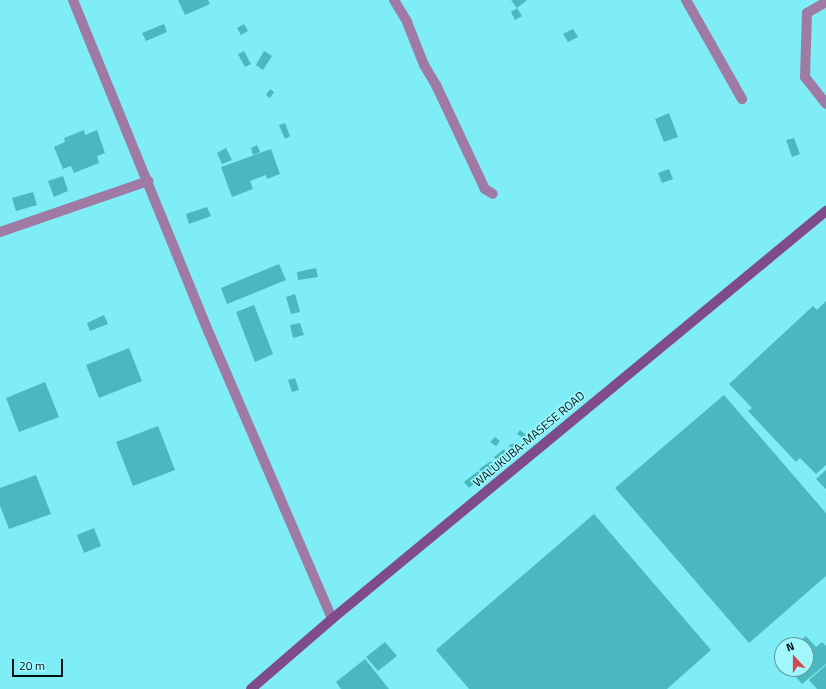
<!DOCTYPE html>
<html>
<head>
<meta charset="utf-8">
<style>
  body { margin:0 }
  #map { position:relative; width:826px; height:689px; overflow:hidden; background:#7eedf5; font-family:"Titillium Web",sans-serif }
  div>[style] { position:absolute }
  .building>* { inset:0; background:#4ab8bf }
  .street>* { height:10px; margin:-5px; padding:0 5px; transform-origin:5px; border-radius:5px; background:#9e7aa4 }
  .secondary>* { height:10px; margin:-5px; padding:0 5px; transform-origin:5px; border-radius:5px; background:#804b89 }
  span { translate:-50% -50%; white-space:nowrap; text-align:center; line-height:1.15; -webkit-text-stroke:3px #a2f7fd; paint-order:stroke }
  .street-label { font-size:12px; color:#001214 }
  .north { position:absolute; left:774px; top:637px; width:40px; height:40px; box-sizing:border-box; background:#a2f7fd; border:1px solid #619ba0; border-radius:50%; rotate:339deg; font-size:11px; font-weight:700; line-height:16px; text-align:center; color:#001214 }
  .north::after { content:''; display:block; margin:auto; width:14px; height:18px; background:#d6464d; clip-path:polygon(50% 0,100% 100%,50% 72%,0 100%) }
  .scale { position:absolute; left:12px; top:659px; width:51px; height:18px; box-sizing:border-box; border:2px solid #001214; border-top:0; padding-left:5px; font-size:12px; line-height:14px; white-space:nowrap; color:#001214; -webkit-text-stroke:3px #a2f7fd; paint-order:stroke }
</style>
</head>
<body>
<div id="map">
  <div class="building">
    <i style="clip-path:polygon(178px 0,208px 0,210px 4px,185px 15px)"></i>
    <i style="clip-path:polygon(511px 0,527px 0,517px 8px)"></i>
    <i style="clip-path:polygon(517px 8px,522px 16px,515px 20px,511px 12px)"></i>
    <i style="clip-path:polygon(164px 24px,167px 32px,146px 41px,142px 33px)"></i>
    <i style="clip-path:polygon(244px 24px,248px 31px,241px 35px,237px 28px)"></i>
    <i style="clip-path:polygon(573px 29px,578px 37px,568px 42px,563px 34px)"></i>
    <i style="clip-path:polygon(244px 51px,251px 64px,245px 67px,238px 54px)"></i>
    <i style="clip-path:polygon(264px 51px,272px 56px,263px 70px,256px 65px)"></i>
    <i style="clip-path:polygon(270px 89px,274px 92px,270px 98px,266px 95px)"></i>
    <i style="clip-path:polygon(669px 113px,678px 137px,664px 142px,655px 119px)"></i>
    <i style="clip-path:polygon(285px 123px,290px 136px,285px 139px,279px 125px)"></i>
    <i style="clip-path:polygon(84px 130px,85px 135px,97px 130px,105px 153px,97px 156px,99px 163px,74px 173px,71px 166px,63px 169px,54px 147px,65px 142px,64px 138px)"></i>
    <i style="clip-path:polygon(794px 138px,800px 154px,792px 157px,786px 140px)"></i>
    <i style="clip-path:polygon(257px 145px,260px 152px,253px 155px,251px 148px)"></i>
    <i style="clip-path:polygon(226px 148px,232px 160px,222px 164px,217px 153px)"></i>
    <i style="clip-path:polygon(271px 149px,280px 174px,267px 179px,266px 175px,250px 181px,253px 189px,232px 197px,221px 167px)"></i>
    <i style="clip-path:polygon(669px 169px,673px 179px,662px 183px,658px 173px)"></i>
    <i style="clip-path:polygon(63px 176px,68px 191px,54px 197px,48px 181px)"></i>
    <i style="clip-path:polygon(33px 192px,37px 205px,16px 211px,12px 198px)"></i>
    <i style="clip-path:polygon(207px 207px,211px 216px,189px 224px,186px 214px)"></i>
    <i style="clip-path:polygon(279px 264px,286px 280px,227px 304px,221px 288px)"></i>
    <i style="clip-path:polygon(316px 268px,318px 277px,298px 280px,297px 272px)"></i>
    <i style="clip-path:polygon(295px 294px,300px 312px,291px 314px,286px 297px)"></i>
    <i style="clip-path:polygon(826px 301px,826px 465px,816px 474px,800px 458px,796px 462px,748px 411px,752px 408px,729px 384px,813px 306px,817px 310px)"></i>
    <i style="clip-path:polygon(254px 305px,273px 354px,255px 362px,236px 312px)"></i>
    <i style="clip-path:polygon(104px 315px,108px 324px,90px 331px,87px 323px)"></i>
    <i style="clip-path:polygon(300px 323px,304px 335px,293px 338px,290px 325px)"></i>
    <i style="clip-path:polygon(129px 348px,142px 381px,99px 398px,86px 365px)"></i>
    <i style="clip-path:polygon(295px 378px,299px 390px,292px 392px,288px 380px)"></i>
    <i style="clip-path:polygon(45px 382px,59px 417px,19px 432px,6px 398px)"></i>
    <i style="clip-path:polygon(724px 395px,826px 513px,826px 576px,749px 643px,615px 488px)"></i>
    <i style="clip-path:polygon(158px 426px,175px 470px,133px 486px,116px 442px)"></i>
    <i style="clip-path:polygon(520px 430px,526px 435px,523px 438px,517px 434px)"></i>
    <i style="clip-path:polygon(495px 437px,500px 441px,496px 446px,490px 442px)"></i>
    <i style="clip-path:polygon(515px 443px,517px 448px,511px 451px,509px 445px)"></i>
    <i style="clip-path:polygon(504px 449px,508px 455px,498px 462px,494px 457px)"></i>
    <i style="clip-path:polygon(491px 461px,495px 467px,484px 476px,479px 469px)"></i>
    <i style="clip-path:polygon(826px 470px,826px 489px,816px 479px)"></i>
    <i style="clip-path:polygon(478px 471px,482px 477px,469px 488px,464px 482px)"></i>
    <i style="clip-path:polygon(36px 475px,51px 514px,9px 529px,0 506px,0 488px)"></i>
    <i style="clip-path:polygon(594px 514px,711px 650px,667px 689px,469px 689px,436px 650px)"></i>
    <i style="clip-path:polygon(94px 528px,101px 546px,84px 553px,77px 535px)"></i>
    <i style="clip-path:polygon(806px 636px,816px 647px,822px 642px,826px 646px,826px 664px,802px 684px,789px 669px,806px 669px,806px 645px,795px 645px)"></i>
    <i style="clip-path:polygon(385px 642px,397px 656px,378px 671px,366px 657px)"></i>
    <i style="clip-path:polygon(365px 659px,389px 689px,341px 689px,336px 682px)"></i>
    <i style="clip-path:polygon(826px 665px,826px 689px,817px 689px,809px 680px)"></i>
  </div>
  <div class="street">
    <i style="left:73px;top:0;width:360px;rotate:67.8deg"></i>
    <i style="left:209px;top:333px;width:311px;rotate:66.7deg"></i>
    <i style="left:394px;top:0;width:26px;rotate:59deg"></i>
    <i style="left:407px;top:22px;width:46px;rotate:68.4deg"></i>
    <i style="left:424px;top:65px;width:23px;rotate:59deg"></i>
    <i style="left:436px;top:85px;width:115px;rotate:64.8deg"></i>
    <i style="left:485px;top:189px;width:9px;rotate:32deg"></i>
    <i style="left:686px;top:0;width:114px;rotate:60.5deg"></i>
    <i style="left:826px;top:2px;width:22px;rotate:150deg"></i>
    <i style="left:807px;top:13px;width:64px;rotate:91.8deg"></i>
    <i style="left:805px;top:77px;width:34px;rotate:52deg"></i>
    <i style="left:0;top:232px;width:157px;rotate:-19deg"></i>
  </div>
  <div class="secondary">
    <i style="left:251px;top:689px;width:107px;rotate:-40.8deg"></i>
    <i style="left:332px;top:619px;width:641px;rotate:-39.55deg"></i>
  </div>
  <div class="street-label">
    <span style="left:529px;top:439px;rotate:-40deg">WALUKUBA-MASESE ROAD</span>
  </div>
  <div class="north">N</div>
  <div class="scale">20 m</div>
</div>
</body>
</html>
